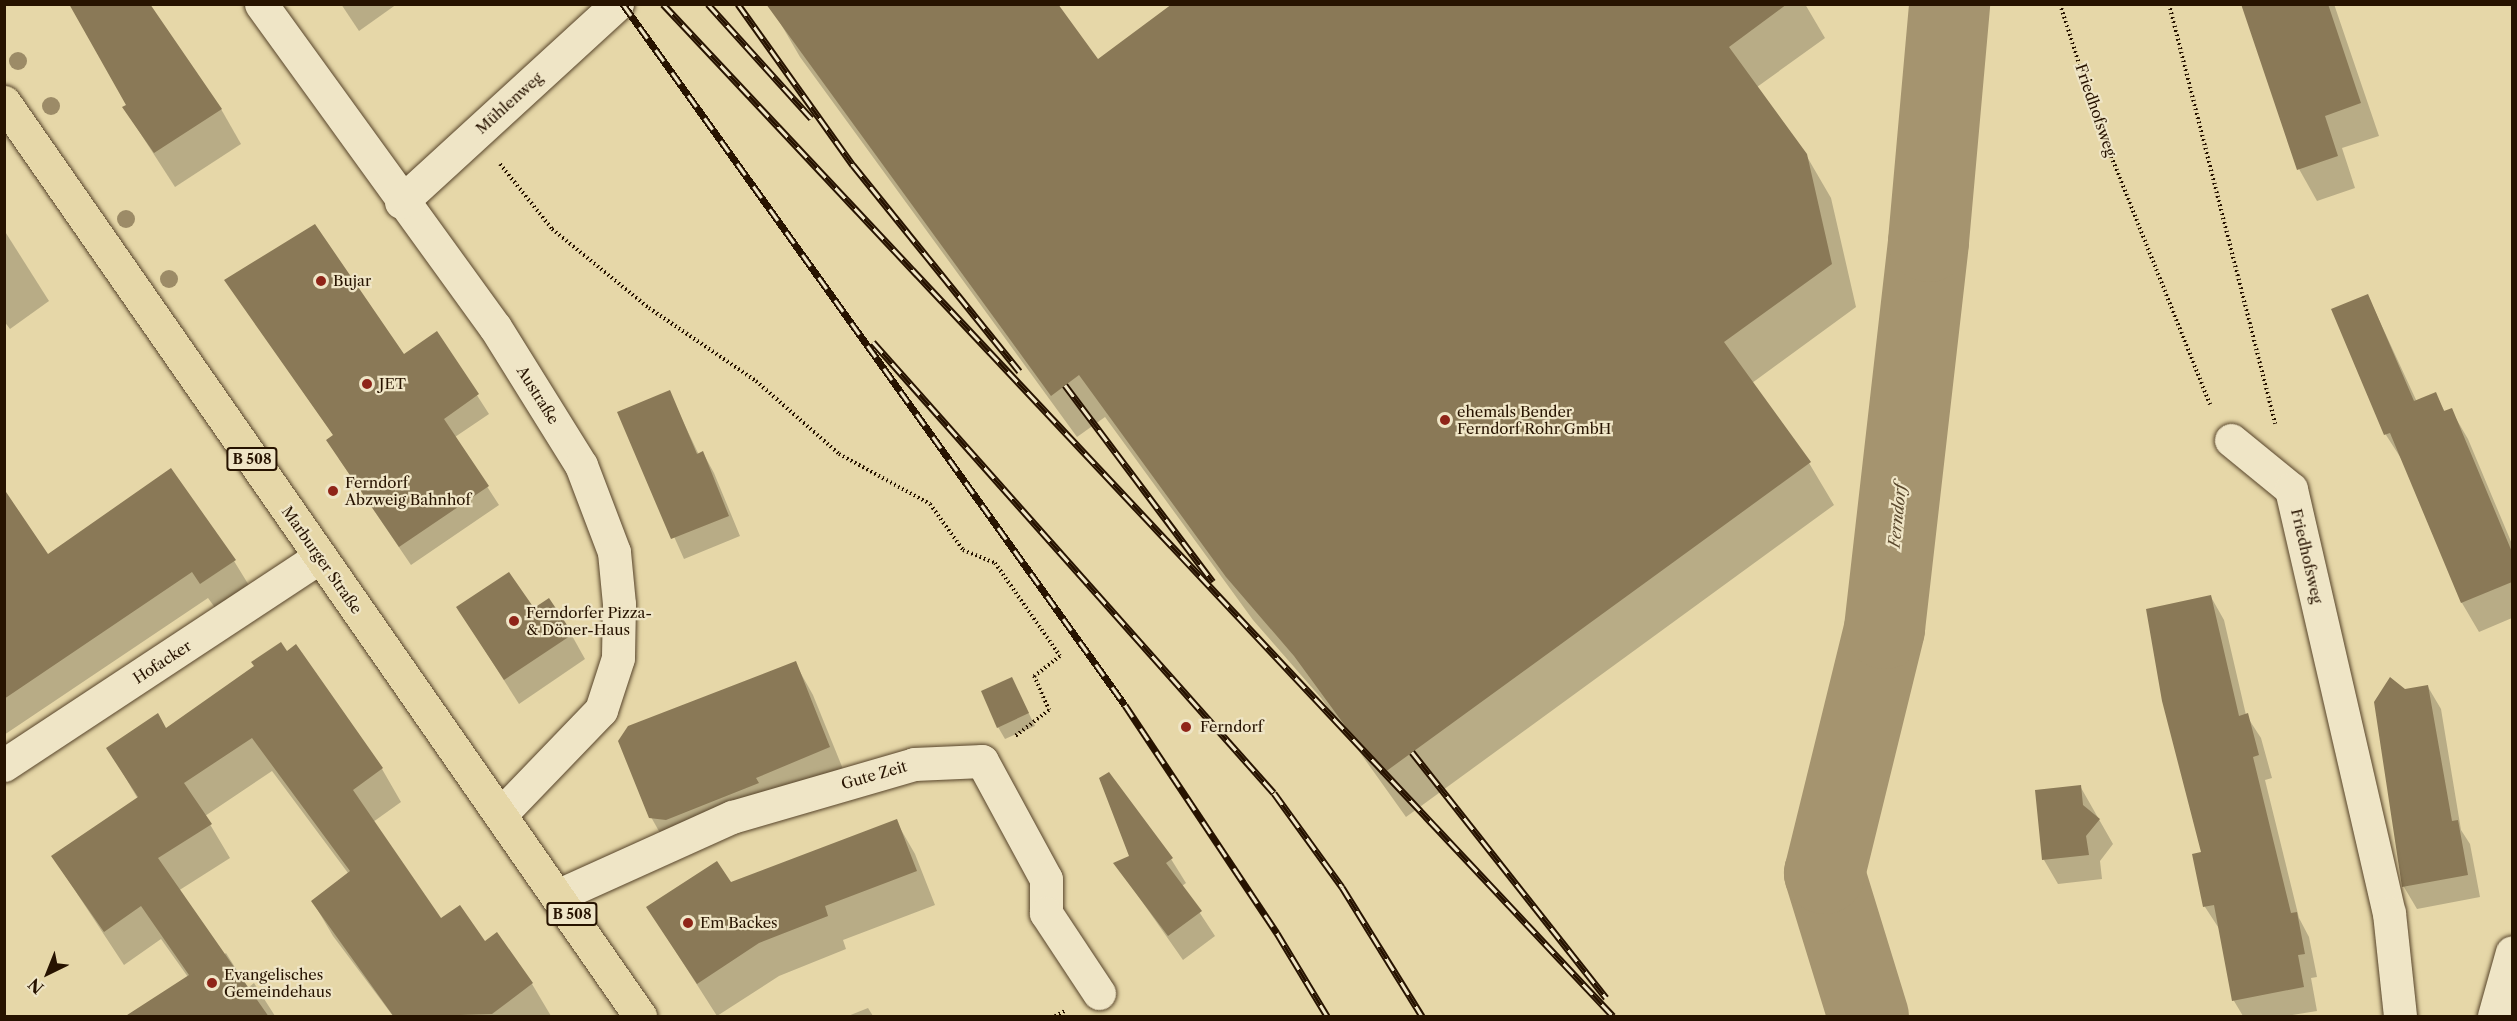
<!DOCTYPE html>
<html>
<head>
<meta charset="utf-8">
<style>
  body { margin:0 }
  #map { position:relative; width:2517px; height:1021px; overflow:hidden; background:#e6d7a8; font-family:"Libre Caslon Text",serif }
  div>[style] { position:absolute }
  .shadow>* { inset:0; background:#0003 }
  .river>* { height:81px; margin:-40.5px; padding:0 40.5px; transform-origin:40.5px; border-radius:40.5px; background:#a5946f }
  .building>* { inset:0; background:#8a7957 }
  .path>* { height:4px; margin-top:-2px; transform-origin:0; background:repeating-linear-gradient(90deg,#271300 0 1.5px,transparent 0 4.5px) }
  .roads { filter:drop-shadow(0 0 2px #57442a) drop-shadow(0 0 2px #57442a) }
  .minor>* { height:33px; margin:-16.5px; padding:0 16.5px; transform-origin:16.5px; border-radius:16.5px; background:#efe5c6 }
  .major>* { height:33px; margin:-16.5px; padding:0 16.5px; transform-origin:16.5px; border-radius:16.5px; background:#e6d7a8 }
  .rail>* { height:7px; margin-top:-3.5px; transform-origin:0; background:repeating-linear-gradient(90deg,#efe5c6 0 14px,#271300 0 28px); box-sizing:border-box; border-block:2px solid #271300 }
  .trees>* { width:18px; height:18px; margin:-9px; border-radius:50%; background:#9c8b67 }
  .dots>* { width:16px; height:16px; translate:-50% -50%; box-sizing:border-box; border:3px solid #efe5c6; border-radius:50% }
  span { translate:-50% -50%; white-space:nowrap; text-align:center; line-height:1.15; -webkit-text-stroke:4.5px #efe5c6; paint-order:stroke }
  .shield-label span { padding:2px 4px; background:#efe5c6; border:2px solid; border-radius:4px; -webkit-text-stroke-width:0 }
  .shield-label { font-size:14px; color:#271300; font-weight:700 }
  .street-label { font-size:15px; color:#271300 }
  .poi-label { font-size:15px; color:#271300 }
  .left { translate:0 -50%; text-align:left }
  .water-label { font-size:16px; color:#59472c; font-style:italic }
  .frame { position:absolute; inset:0; border:6px solid #271300; pointer-events:none }
  .north { position:absolute; left:18px; top:943px; width:60px; height:60px; -webkit-text-stroke:4px #efe5c6; paint-order:stroke; rotate:223deg; font-size:16px; font-weight:700; line-height:24px; text-align:center; color:#271300 }
  .north::after { content:''; display:block; margin:auto; width:21px; height:27px; background:#271300; clip-path:polygon(50% 0,100% 100%,50% 72%,0 100%) }
</style>
</head>
<body>
<div id="map">
  <div class="shadow">
    <i style="clip-path:polygon(341px 4px,397px 4px,359px 31px)"></i>
    <i style="clip-path:polygon(1175px 4px,1805px 4px,1825px 38px,1757px 87px,1806px 155px,1831px 198px,1856px 307px,1752px 383px,1809px 463px,1834px 505px,1406px 817px,1321px 698px,1253px 620px,1105px 417px,1077px 437px,800px 57px,775px 14px,1097px 61px)"></i>
    <i style="clip-path:polygon(2243px 4px,2334px 4px,2379px 136px,2342px 148px,2355px 188px,2317px 201px,2299px 169px)"></i>
    <i style="clip-path:polygon(124px 108px,221px 109px,241px 144px,175px 187px)"></i>
    <i style="clip-path:polygon(4px 230px,49px 301px,10px 329px,4px 321px)"></i>
    <i style="clip-path:polygon(226px 281px,404px 356px,437px 333px,489px 414px,455px 437px,499px 505px,411px 565px,339px 459px,334px 436px)"></i>
    <i style="clip-path:polygon(2368px 296px,2417px 402px,2435px 394px,2445px 412px,2451px 410px,2468px 439px,2512px 544px,2512px 618px,2479px 632px,2462px 603px,2404px 463px,2386px 435px,2333px 310px)"></i>
    <i style="clip-path:polygon(669px 392px,699px 455px,703px 453px,714px 473px,740px 536px,684px 559px,619px 413px)"></i>
    <i style="clip-path:polygon(4px 498px,48px 556px,234px 561px,250px 587px,216px 609px,208px 598px,4px 735px)"></i>
    <i style="clip-path:polygon(2211px 597px,2224px 620px,2246px 715px,2261px 738px,2272px 778px,2265px 780px,2299px 918px,2309px 937px,2317px 977px,2311px 978px,2317px 1011px,2286px 1016px,2243px 1016px,2234px 1001px,2220px 930px,2205px 907px,2194px 855px,2203px 853px)"></i>
    <i style="clip-path:polygon(458px 608px,533px 610px,571px 634px,585px 659px,519px 704px)"></i>
    <i style="clip-path:polygon(795px 663px,813px 695px,847px 779px,669px 849px,651px 817px)"></i>
    <i style="clip-path:polygon(255px 666px,382px 769px,401px 802px,373px 822px,441px 920px,484px 943px,532px 984px,551px 1016px,393px 1016px,333px 936px,313px 902px,348px 873px,272px 771px,205px 816px,230px 858px,178px 891px,222px 956px,226px 953px,248px 988px,254px 983px,275px 1016px,138px 1016px,188px 977px,161px 939px,124px 965px,53px 857px,138px 799px,108px 748px,166px 730px)"></i>
    <i style="clip-path:polygon(1012px 679px,1035px 726px,1005px 739px,998px 727px)"></i>
    <i style="clip-path:polygon(2428px 687px,2441px 709px,2461px 830px,2470px 844px,2480px 897px,2417px 909px,2404px 887px,2405px 691px)"></i>
    <i style="clip-path:polygon(2080px 786px,2113px 844px,2100px 861px,2102px 879px,2058px 884px,2044px 860px)"></i>
    <i style="clip-path:polygon(896px 821px,915px 854px,935px 905px,843px 940px,846px 949px,779px 976px,717px 1016px,648px 908px,730px 884px)"></i>
    <i style="clip-path:polygon(1171px 859px,1186px 883px,1182px 886px,1215px 936px,1183px 960px,1115px 863px)"></i>
    <i style="clip-path:polygon(868px 1008px,873px 1016px,848px 1016px)"></i>
  </div>
  <div class="river">
    <i style="left:1868px;top:1016px;width:150px;rotate:-107.1deg"></i>
    <i style="left:1824px;top:873px;width:252px;rotate:-76.2deg"></i>
    <i style="left:1884px;top:628px;width:389px;rotate:-83.5deg"></i>
    <i style="left:1928px;top:241px;width:238px;rotate:-84.9deg"></i>
  </div>
  <div class="building">
    <i style="clip-path:polygon(69px 4px,150px 4px,222px 109px,154px 153px,122px 107px,126px 105px)"></i>
    <i style="clip-path:polygon(766px 4px,1058px 4px,1098px 59px,1172px 4px,1787px 4px,1729px 47px,1807px 154px,1832px 264px,1724px 342px,1811px 462px,1381px 775px,1294px 656px,1226px 577px,1079px 375px,1051px 396px)"></i>
    <i style="clip-path:polygon(2241px 4px,2328px 4px,2361px 103px,2325px 116px,2338px 156px,2297px 170px)"></i>
    <i style="clip-path:polygon(315px 224px,404px 354px,437px 331px,479px 394px,444px 419px,489px 486px,399px 547px,326px 440px,333px 435px,224px 280px)"></i>
    <i style="clip-path:polygon(2368px 294px,2414px 401px,2436px 392px,2444px 411px,2452px 408px,2512px 552px,2512px 582px,2461px 603px,2390px 433px,2384px 435px,2331px 309px)"></i>
    <i style="clip-path:polygon(670px 390px,697px 454px,703px 451px,729px 516px,671px 539px,617px 412px)"></i>
    <i style="clip-path:polygon(171px 468px,236px 560px,200px 584px,192px 572px,4px 699px,4px 489px,48px 554px)"></i>
    <i style="clip-path:polygon(509px 572px,534px 608px,549px 598px,573px 634px,504px 680px,456px 607px)"></i>
    <i style="clip-path:polygon(2211px 595px,2239px 716px,2248px 713px,2259px 755px,2253px 757px,2291px 913px,2297px 912px,2305px 954px,2298px 955px,2304px 987px,2232px 1001px,2214px 905px,2203px 907px,2192px 854px,2201px 852px,2162px 701px,2146px 609px)"></i>
    <i style="clip-path:polygon(281px 642px,287px 651px,296px 644px,383px 768px,353px 790px,441px 918px,460px 905px,485px 941px,497px 932px,533px 983px,492px 1014px,394px 1017px,311px 901px,350px 871px,252px 738px,184px 783px,212px 824px,158px 858px,269px 1017px,124px 1017px,189px 975px,141px 906px,104px 932px,51px 856px,138px 797px,106px 748px,158px 713px,166px 728px,254px 666px,251px 662px)"></i>
    <i style="clip-path:polygon(796px 661px,830px 747px,756px 778px,759px 783px,666px 820px,649px 818px,618px 741px,628px 726px)"></i>
    <i style="clip-path:polygon(1012px 677px,1029px 713px,997px 728px,981px 691px)"></i>
    <i style="clip-path:polygon(2390px 677px,2405px 689px,2428px 685px,2452px 821px,2458px 820px,2468px 875px,2402px 887px,2374px 702px)"></i>
    <i style="clip-path:polygon(1109px 772px,1173px 858px,1166px 863px,1202px 911px,1168px 936px,1113px 863px,1129px 856px,1099px 778px)"></i>
    <i style="clip-path:polygon(2081px 785px,2083px 805px,2100px 819px,2086px 836px,2089px 855px,2042px 860px,2035px 790px)"></i>
    <i style="clip-path:polygon(897px 819px,917px 871px,825px 906px,828px 916px,759px 943px,697px 984px,646px 907px,717px 861px,731px 882px)"></i>
  </div>
  <div class="path">
    <i style="left:2060px;top:4px;width:125px;rotate:72.3deg"></i>
    <i style="left:2098px;top:123px;width:303px;rotate:68.3deg"></i>
    <i style="left:2169px;top:4px;width:433px;rotate:75.8deg"></i>
    <i style="left:500px;top:164px;width:83px;rotate:51.3deg"></i>
    <i style="left:552px;top:229px;width:125px;rotate:39.2deg"></i>
    <i style="left:649px;top:308px;width:130px;rotate:34.3deg"></i>
    <i style="left:756px;top:381px;width:111px;rotate:41.3deg"></i>
    <i style="left:839px;top:454px;width:104px;rotate:28.8deg"></i>
    <i style="left:930px;top:504px;width:57px;rotate:54.3deg"></i>
    <i style="left:963px;top:550px;width:35px;rotate:22deg"></i>
    <i style="left:995px;top:563px;width:113px;rotate:55deg"></i>
    <i style="left:1060px;top:656px;width:33px;rotate:142deg"></i>
    <i style="left:1034px;top:676px;width:37px;rotate:66deg"></i>
    <i style="left:1049px;top:710px;width:44px;rotate:142.4deg"></i>
    <i style="left:1055px;top:1016px;width:11px;rotate:-27deg"></i>
  </div>
  <div class="roads">
    <div class="minor">
      <i style="left:261px;top:4px;width:399px;rotate:54.1deg"></i>
      <i style="left:495px;top:327px;width:163px;rotate:58.1deg"></i>
      <i style="left:581px;top:465px;width:93px;rotate:69.2deg"></i>
      <i style="left:614px;top:552px;width:52px;rotate:84.5deg"></i>
      <i style="left:619px;top:604px;width:54px;rotate:91.1deg"></i>
      <i style="left:618px;top:658px;width:55px;rotate:108.1deg"></i>
      <i style="left:601px;top:710px;width:143px;rotate:133.9deg"></i>
      <i style="left:401px;top:202px;width:293px;rotate:-42.5deg"></i>
      <i style="left:2231px;top:440px;width:77px;rotate:39.2deg"></i>
      <i style="left:2291px;top:489px;width:435px;rotate:77deg"></i>
      <i style="left:2389px;top:913px;width:104px;rotate:83.9deg"></i>
      <i style="left:4px;top:765px;width:377px;rotate:-33.4deg"></i>
      <i style="left:559px;top:895px;width:190px;rotate:-24.3deg"></i>
      <i style="left:732px;top:817px;width:190px;rotate:-16.2deg"></i>
      <i style="left:914px;top:764px;width:68px;rotate:-2.5deg"></i>
      <i style="left:982px;top:761px;width:134px;rotate:61.5deg"></i>
      <i style="left:1046px;top:879px;width:34px;rotate:90deg"></i>
      <i style="left:1046px;top:913px;width:96px;rotate:56.5deg"></i>
      <i style="left:2494px;top:1016px;width:66px;rotate:-74.3deg"></i>
    </div>
    <div class="major">
      <i style="left:4px;top:102px;width:1114px;rotate:55.17deg"></i>
    </div>
  </div>
  <div class="rail">
    <i style="left:623px;top:4px;width:862px;rotate:54.39deg"></i>
    <i style="left:1125px;top:705px;width:274px;rotate:56.3deg"></i>
    <i style="left:1277px;top:933px;width:97px;rotate:58.9deg"></i>
    <i style="left:663px;top:4px;width:1388px;rotate:46.81deg"></i>
    <i style="left:708px;top:4px;width:154px;rotate:47.9deg"></i>
    <i style="left:738px;top:4px;width:198px;rotate:54.5deg"></i>
    <i style="left:853px;top:165px;width:265px;rotate:51.1deg"></i>
    <i style="left:873px;top:342px;width:603px;rotate:48.36deg"></i>
    <i style="left:1274px;top:793px;width:116px;rotate:54.1deg"></i>
    <i style="left:1342px;top:887px;width:152px;rotate:58.2deg"></i>
    <i style="left:1065px;top:385px;width:246px;rotate:53.1deg"></i>
    <i style="left:1412px;top:752px;width:313px;rotate:51.7deg"></i>
  </div>
  <div class="trees">
    <i style="left:18px;top:61px"></i>
    <i style="left:51px;top:106px"></i>
    <i style="left:126px;top:219px"></i>
    <i style="left:169px;top:279px"></i>
  </div>
  <div class="dots">
    <i style="left:321px;top:281px;background:#8f2418"></i>
    <i style="left:367px;top:384px;background:#8f2418"></i>
    <i style="left:1445px;top:420px;background:#8f2418"></i>
    <i style="left:333px;top:491px;background:#8f2418"></i>
    <i style="left:514px;top:621px;background:#8f2418"></i>
    <i style="left:1186px;top:727px;background:#8f2418"></i>
    <i style="left:688px;top:923px;background:#8f2418"></i>
    <i style="left:212px;top:983px;background:#8f2418"></i>
  </div>
  <div class="shield-label">
    <span style="left:252px;top:459px">B 508</span>
    <span style="left:572px;top:914px">B 508</span>
  </div>
  <div class="street-label">
    <span style="left:509px;top:103px;rotate:-42deg">Mühlenweg</span>
    <span style="left:2096px;top:110px;rotate:71deg">Friedhofsweg</span>
    <span style="left:538px;top:395px;rotate:58deg">Austraße</span>
    <span style="left:2307px;top:556px;rotate:77deg">Friedhofsweg</span>
    <span style="left:322px;top:560px;rotate:55deg">Marburger Straße</span>
    <span style="left:162px;top:662px;rotate:-33deg">Hofacker</span>
    <span style="left:874px;top:775px;rotate:-16deg">Gute Zeit</span>
  </div>
  <div class="poi-label">
    <span class="left" style="left:333px;top:281px">Bujar</span>
    <span class="left" style="left:379px;top:384px">JET</span>
    <span class="left" style="left:1457px;top:420px">ehemals Bender<br>Ferndorf Rohr GmbH</span>
    <span class="left" style="left:345px;top:491px">Ferndorf<br>Abzweig Bahnhof</span>
    <span class="left" style="left:526px;top:621px">Ferndorfer Pizza-<br>&amp; Döner-Haus</span>
    <span class="left" style="left:1200px;top:727px">Ferndorf</span>
    <span class="left" style="left:700px;top:923px">Em Backes</span>
    <span class="left" style="left:224px;top:983px">Evangelisches<br>Gemeindehaus</span>
  </div>
  <div class="water-label">
    <span style="left:1897px;top:516px;rotate:-84deg">Ferndorf</span>
  </div>
  <div class="frame"></div>
  <div class="north">N</div>
</div>
</body>
</html>
